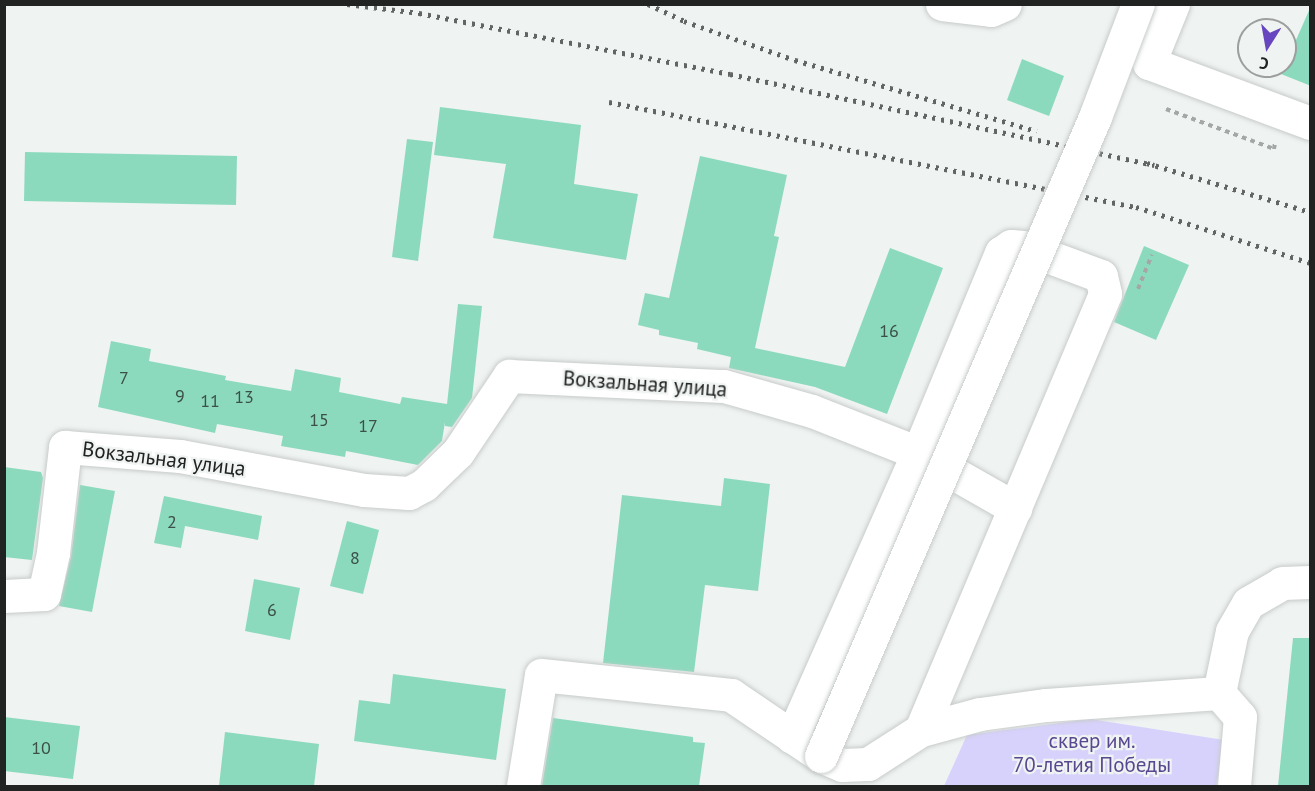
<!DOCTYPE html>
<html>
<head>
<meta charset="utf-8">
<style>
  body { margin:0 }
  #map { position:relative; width:1315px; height:791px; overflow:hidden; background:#eff3f1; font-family:"PT Sans",sans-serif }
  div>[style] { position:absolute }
  .green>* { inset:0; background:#d7d2fc }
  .building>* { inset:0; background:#8cdabe }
  .path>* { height:4px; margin-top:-2px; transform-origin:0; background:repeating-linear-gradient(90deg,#a4a7a5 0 4.5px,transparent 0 9px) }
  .roads { filter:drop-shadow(0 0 2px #c7cbca) drop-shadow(0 0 2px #c7cbca) }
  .minor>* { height:33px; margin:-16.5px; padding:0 16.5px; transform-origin:16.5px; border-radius:16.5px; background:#fff }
  .rail>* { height:4.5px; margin-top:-2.25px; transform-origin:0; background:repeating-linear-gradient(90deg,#636564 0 3px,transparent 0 9px) }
  .bridges { filter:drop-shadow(0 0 2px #c7cbca) drop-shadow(0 0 2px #c7cbca) }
  .minor-bridge>* { height:33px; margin:-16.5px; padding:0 16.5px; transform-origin:16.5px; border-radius:16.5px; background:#fff }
  span { translate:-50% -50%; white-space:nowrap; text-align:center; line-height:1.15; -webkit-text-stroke:4.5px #eff3f1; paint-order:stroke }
  .number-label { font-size:18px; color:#3c5049 }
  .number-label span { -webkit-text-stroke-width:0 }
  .street-label { font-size:21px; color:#212222 }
  .park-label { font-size:21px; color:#584791 }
  .frame { position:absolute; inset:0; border:6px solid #212222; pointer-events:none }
  .north { position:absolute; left:1237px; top:18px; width:60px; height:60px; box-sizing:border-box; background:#eff3f1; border:2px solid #9d9f9e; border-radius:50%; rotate:191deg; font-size:16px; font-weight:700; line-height:24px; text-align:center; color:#212222 }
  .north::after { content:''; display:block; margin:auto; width:21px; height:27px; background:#6846bf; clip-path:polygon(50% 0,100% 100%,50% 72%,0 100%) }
</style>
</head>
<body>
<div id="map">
  <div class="green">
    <i style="clip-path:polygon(1090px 719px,1224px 740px,1216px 786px,944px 786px,967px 735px)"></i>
  </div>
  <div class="building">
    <i style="clip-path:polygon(1311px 6px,1311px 86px,1281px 74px)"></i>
    <i style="clip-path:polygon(1022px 59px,1064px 76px,1049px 116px,1007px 100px)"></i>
    <i style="clip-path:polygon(440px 107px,581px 125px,574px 184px,638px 194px,626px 260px,493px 238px,506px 164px,434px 155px)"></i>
    <i style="clip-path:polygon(407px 139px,433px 142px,418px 261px,392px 257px)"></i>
    <i style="clip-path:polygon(25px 152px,237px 156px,236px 205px,24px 201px)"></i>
    <i style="clip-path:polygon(700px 156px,787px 175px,774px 236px,779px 237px,755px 348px,845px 367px,890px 248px,943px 268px,887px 414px,815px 387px,729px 368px,731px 357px,697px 349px,698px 343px,659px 335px,659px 330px,638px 325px,645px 293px,669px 298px)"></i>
    <i style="clip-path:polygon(1144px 246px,1189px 265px,1156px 340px,1114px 322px)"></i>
    <i style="clip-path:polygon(458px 304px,482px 306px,472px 398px,452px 427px,445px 426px,445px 422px,442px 441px,418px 465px,346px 451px,345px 457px,281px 446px,283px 436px,217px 424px,215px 433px,98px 407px,111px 341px,151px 349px,149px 361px,226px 376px,225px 380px,291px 391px,295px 369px,341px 378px,339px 392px,400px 404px,402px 397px,447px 404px)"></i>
    <i style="clip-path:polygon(4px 467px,41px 472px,43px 478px,32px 560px,4px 557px)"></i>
    <i style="clip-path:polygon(724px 478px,770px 484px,758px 591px,705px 585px,694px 672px,603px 663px,622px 495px,721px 506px)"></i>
    <i style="clip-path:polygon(80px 485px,115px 491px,92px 612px,59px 606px,71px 557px)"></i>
    <i style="clip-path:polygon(164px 496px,262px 516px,258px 540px,185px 526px,181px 548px,154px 543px)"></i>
    <i style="clip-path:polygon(347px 521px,379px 530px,363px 594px,330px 586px)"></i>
    <i style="clip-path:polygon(254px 579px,300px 588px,290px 640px,245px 631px)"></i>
    <i style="clip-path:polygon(1293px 638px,1311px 638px,1311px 786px,1278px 786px)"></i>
    <i style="clip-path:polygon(393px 674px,506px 689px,496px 760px,354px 741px,359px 700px,390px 704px)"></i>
    <i style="clip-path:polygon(4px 717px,80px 726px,73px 779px,4px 771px)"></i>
    <i style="clip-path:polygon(553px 718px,693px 737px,693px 742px,705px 743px,699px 786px,542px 786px)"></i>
    <i style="clip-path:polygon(225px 732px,319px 744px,314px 786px,219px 786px)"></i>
  </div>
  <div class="path">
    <i style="left:1166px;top:109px;width:115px;rotate:20.3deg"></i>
    <i style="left:1274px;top:149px;width:6px;rotate:-81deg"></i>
    <i style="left:1138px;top:289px;width:37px;rotate:-68deg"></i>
  </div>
  <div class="roads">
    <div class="minor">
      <i style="left:942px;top:4px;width:49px;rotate:7deg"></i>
      <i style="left:991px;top:10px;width:15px;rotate:-23deg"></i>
      <i style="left:1173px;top:4px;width:64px;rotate:112.1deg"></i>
      <i style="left:1149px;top:63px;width:172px;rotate:20.4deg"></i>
      <i style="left:4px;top:596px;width:40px;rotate:-2.9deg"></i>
      <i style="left:44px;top:594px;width:42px;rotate:-77.6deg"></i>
      <i style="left:53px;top:553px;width:107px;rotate:-83.5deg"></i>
      <i style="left:65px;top:447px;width:115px;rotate:4.5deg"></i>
      <i style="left:180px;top:456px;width:187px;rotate:10.5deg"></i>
      <i style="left:364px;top:490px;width:45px;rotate:3.8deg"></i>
      <i style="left:409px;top:493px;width:17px;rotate:-28deg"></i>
      <i style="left:424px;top:485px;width:47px;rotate:-44.1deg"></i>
      <i style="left:458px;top:452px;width:92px;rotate:-56.1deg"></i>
      <i style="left:509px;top:376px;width:215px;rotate:2.7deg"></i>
      <i style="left:724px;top:386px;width:91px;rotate:15.9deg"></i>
      <i style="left:812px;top:411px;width:114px;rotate:21.6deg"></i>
      <i style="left:918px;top:453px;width:112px;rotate:29.6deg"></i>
      <i style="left:1219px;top:693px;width:32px;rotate:49deg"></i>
      <i style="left:1240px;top:717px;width:69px;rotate:95deg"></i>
      <i style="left:792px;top:737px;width:311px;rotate:-66.1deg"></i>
      <i style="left:918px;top:453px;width:217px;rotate:-67.5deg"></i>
      <i style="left:1001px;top:253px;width:12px;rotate:-35deg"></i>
      <i style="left:1011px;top:246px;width:12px;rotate:5deg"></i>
      <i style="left:1023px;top:247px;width:83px;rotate:20.4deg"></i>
      <i style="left:1101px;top:276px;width:18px;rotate:77deg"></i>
      <i style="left:1105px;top:294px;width:473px;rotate:112.9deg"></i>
      <i style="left:523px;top:786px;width:112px;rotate:-80.8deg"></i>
      <i style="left:541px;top:675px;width:191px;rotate:6deg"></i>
      <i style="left:731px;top:695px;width:109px;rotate:34.1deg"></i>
      <i style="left:821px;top:756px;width:23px;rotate:23deg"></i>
      <i style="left:842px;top:765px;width:26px;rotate:-2deg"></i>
      <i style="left:868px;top:764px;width:63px;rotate:-32.7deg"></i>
      <i style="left:921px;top:730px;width:61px;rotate:-15.2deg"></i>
      <i style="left:980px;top:714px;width:67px;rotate:-7.8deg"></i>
      <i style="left:1046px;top:705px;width:173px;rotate:-4deg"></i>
      <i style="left:1219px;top:693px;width:63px;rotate:-78.2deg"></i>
      <i style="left:1232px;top:631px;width:32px;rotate:-60deg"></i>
      <i style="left:1248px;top:603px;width:39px;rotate:-30deg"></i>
      <i style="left:1282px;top:583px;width:28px;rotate:-2deg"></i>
    </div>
  </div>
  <div class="rail">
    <i style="left:347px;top:4px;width:73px;rotate:7.1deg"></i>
    <i style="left:419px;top:13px;width:317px;rotate:11.1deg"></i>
    <i style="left:730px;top:74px;width:434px;rotate:12.1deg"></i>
    <i style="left:648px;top:4px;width:40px;rotate:25deg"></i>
    <i style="left:684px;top:21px;width:118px;rotate:19.4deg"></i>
    <i style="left:795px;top:60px;width:252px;rotate:16.4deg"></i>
    <i style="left:609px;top:102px;width:537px;rotate:11.27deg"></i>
    <i style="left:1136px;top:207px;width:183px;rotate:17.8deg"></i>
    <i style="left:1147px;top:163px;width:170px;rotate:16.7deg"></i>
  </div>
  <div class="bridges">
    <div class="minor-bridge">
      <i style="left:821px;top:756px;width:695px;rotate:-66.79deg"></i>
      <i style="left:1095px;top:117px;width:121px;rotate:-69.2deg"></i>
    </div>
  </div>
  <div class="number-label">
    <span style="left:889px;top:331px">16</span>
    <span style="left:124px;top:378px">7</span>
    <span style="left:180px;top:396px">9</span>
    <span style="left:244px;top:397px">13</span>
    <span style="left:210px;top:401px">11</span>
    <span style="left:319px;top:420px">15</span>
    <span style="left:368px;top:426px">17</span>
    <span style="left:172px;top:522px">2</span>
    <span style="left:355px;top:558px">8</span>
    <span style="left:272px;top:610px">6</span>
    <span style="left:41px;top:748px">10</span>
  </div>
  <div class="street-label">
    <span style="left:645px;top:384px;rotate:4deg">Вокзальная улица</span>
    <span style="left:164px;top:459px;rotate:7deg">Вокзальная улица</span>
  </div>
  <div class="park-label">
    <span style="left:1092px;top:753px">сквер им.<br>70-летия Победы</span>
  </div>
  <div class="frame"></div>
  <div class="north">С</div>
</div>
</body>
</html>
